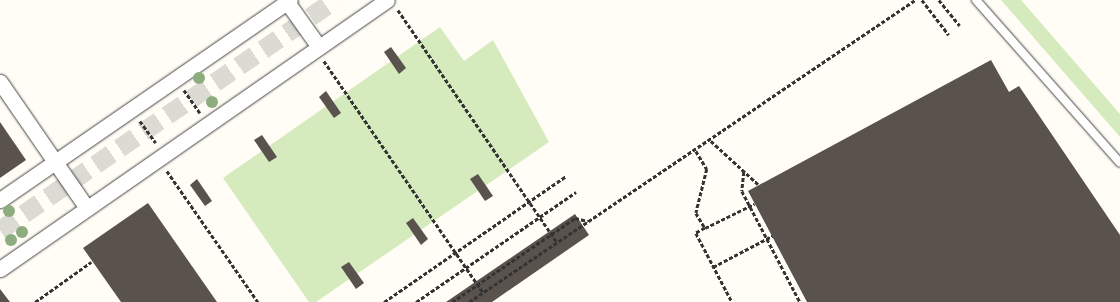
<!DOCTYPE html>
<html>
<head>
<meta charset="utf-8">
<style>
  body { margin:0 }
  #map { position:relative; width:1120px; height:302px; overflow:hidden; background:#fffdf5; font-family:"Libre Baskerville",serif }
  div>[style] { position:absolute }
  .green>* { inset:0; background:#d5ebbd }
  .building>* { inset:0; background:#5a524d }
  .tertiary-tunnel>* { height:19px; margin-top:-9.5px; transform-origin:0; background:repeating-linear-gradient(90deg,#dbdad3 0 19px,transparent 0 29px) }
  .path>* { height:2.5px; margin-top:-1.25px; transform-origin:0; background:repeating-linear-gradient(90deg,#333 0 4px,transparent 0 6px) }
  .roads { filter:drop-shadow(0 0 1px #444) drop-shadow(0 0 1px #444) }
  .service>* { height:8px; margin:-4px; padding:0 4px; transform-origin:4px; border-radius:4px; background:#fff }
  .minor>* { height:15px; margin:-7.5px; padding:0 7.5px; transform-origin:7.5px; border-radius:7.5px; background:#fff }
  .trees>* { width:12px; height:12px; margin:-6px; border-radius:50%; background:#8dad7f }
  span { translate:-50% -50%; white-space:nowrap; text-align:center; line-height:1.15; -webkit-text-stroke:4px #fff; paint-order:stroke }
</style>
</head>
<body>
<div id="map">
  <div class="green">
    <i style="clip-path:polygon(1001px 0,1021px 0,1120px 114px,1120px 137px)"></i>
    <i style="clip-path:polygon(440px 27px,464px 61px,493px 40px,549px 142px,316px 302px,309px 302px,223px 178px)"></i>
  </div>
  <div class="building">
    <i style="clip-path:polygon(391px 47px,406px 68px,399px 74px,384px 52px)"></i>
    <i style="clip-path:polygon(991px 60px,1009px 92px,1019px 86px,1120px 235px,1120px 302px,807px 302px,748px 191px)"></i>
    <i style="clip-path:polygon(326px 91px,341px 113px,334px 118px,319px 97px)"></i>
    <i style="clip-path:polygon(0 122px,26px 160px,0 178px)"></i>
    <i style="clip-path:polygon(262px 135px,277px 157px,269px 162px,254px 140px)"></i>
    <i style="clip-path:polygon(478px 174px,493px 196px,485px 201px,470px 179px)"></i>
    <i style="clip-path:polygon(197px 179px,212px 201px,205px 206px,190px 185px)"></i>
    <i style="clip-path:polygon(148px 203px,217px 302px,121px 302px,83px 248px)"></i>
    <i style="clip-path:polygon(575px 214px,589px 235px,492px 302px,446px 302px)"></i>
    <i style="clip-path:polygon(413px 218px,428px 239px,421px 245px,406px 223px)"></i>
    <i style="clip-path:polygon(349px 262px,364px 283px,356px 289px,341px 267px)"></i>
    <i style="clip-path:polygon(0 289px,10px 302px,0 302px)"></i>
  </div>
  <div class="tertiary-tunnel">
    <i style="left:0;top:230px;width:406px;rotate:-34.5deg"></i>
  </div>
  <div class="path">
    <i style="left:922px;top:0;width:44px;rotate:52.4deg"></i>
    <i style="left:939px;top:0;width:33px;rotate:51deg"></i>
    <i style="left:398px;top:10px;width:281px;rotate:55.6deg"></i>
    <i style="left:324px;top:61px;width:280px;rotate:55.5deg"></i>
    <i style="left:184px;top:90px;width:28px;rotate:55deg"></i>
    <i style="left:140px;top:121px;width:27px;rotate:54deg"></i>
    <i style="left:711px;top:141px;width:65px;rotate:42.5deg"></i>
    <i style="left:696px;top:151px;width:21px;rotate:59deg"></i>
    <i style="left:707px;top:169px;width:45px;rotate:104deg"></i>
    <i style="left:696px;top:213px;width:17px;rotate:59deg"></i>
    <i style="left:705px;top:228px;width:55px;rotate:-26.1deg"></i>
    <i style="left:167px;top:171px;width:160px;rotate:55.2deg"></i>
    <i style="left:744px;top:172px;width:19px;rotate:96deg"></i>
    <i style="left:742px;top:191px;width:125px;rotate:62.4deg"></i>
    <i style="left:705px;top:228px;width:10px;rotate:151deg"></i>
    <i style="left:696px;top:233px;width:78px;rotate:62.4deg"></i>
    <i style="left:713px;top:267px;width:67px;rotate:-27.7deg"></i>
    <i style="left:35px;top:302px;width:69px;rotate:-35.5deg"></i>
    <i style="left:384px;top:302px;width:221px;rotate:-34.7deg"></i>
    <i style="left:416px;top:302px;width:194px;rotate:-34.5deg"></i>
    <i style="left:452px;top:302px;width:149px;rotate:-34.3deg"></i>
    <i style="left:575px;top:218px;width:13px;rotate:13deg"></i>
    <i style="left:469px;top:302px;width:539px;rotate:-34.1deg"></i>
  </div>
  <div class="roads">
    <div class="service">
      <i style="left:976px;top:0;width:217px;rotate:48.5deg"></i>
    </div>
    <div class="minor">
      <i style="left:287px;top:2px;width:55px;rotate:54.6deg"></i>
      <i style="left:0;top:82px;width:153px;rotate:55.4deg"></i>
      <i style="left:0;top:200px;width:352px;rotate:-34.6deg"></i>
      <i style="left:0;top:269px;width:471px;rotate:-34.8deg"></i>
    </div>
  </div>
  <div class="trees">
    <i style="left:199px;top:78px"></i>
    <i style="left:212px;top:102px"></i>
    <i style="left:9px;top:211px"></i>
    <i style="left:22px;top:232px"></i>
    <i style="left:11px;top:240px"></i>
  </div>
</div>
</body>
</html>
